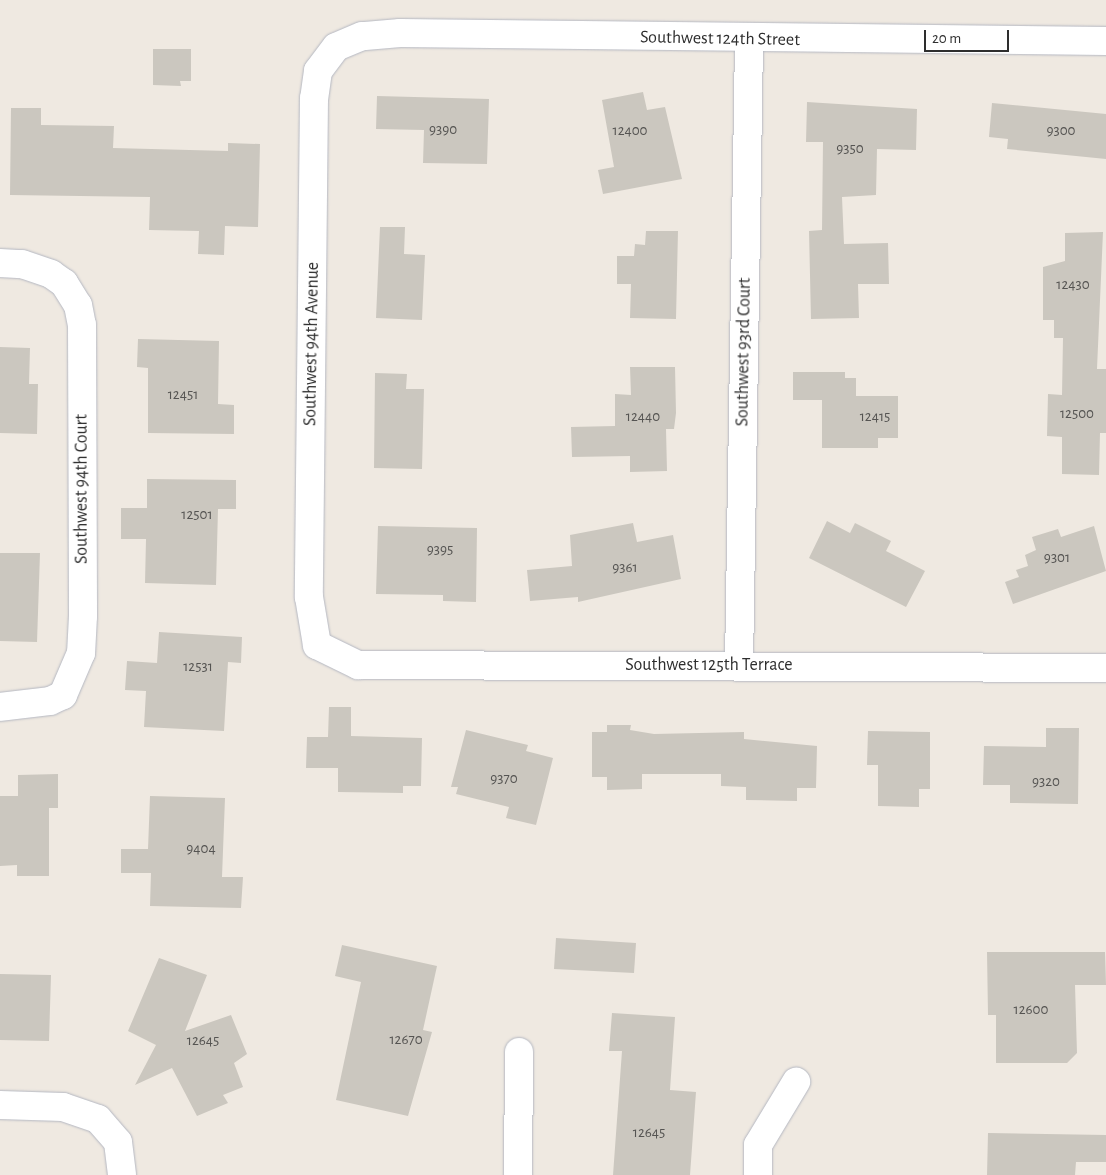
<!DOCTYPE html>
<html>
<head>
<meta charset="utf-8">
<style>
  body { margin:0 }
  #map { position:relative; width:1106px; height:1175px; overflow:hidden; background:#efe9e1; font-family:"Alegreya Sans",sans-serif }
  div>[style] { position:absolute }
  .building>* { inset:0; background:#cbc7bf }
  .roads { filter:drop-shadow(0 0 1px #b4b7c1) drop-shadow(0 0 1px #b4b7c1) }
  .minor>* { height:28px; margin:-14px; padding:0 14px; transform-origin:14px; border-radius:14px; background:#fff }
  span { translate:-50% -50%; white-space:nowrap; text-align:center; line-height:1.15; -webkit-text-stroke:4px #fff; paint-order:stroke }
  .number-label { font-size:15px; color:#555452 }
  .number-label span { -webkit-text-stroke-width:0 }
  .street-label { font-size:18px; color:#2e2e2e }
  .scale { position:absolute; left:924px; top:30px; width:85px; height:22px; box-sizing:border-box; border:2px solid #2e2e2e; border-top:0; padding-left:6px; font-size:15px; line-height:18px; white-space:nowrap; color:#2e2e2e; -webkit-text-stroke:4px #fff; paint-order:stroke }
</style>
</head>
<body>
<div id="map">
  <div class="building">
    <i style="clip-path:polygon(153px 49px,191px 49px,191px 81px,180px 81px,181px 86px,153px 85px)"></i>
    <i style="clip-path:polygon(643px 92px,647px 110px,665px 107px,682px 179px,603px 194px,598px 170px,614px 167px,602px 100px)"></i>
    <i style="clip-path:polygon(377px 96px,489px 99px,487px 164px,423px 163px,424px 130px,376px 129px)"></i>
    <i style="clip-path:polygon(807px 102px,917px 109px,916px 150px,877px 149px,876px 195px,842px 197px,844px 244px,888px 243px,889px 284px,858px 284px,859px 318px,811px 319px,809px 231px,822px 230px,823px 142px,806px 142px)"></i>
    <i style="clip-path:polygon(992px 103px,1106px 114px,1106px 159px,1007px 149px,1008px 139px,989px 137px)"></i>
    <i style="clip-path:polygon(11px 108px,41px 108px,41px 125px,114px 126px,113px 148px,228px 151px,228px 143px,260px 144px,258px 227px,225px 226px,224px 255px,198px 254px,199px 231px,149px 230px,150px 197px,10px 195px)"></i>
    <i style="clip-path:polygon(380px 227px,405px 227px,404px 254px,425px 255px,422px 320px,376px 318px)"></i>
    <i style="clip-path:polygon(646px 231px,678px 231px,676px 319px,630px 318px,631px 284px,617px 284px,617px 256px,634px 256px,635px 244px,645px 245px)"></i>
    <i style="clip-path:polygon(1103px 232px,1097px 369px,1106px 369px,1106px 433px,1100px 433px,1099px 475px,1062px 474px,1062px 437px,1047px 436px,1048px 394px,1062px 395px,1063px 338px,1054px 338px,1054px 320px,1043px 320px,1043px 267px,1065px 261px,1065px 233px)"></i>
    <i style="clip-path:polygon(138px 339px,219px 341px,218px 404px,234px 405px,234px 434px,148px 433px,148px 368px,137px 367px)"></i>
    <i style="clip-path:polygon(0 347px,30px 348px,29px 384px,38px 384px,37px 434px,0 433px)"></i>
    <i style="clip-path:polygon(630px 367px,675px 367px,676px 413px,674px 429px,666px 429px,667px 471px,630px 472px,630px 456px,572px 457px,571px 427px,615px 426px,615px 394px,631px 395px)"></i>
    <i style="clip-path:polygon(793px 372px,845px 372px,845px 378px,856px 378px,856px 396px,898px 396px,898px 438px,878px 438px,878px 448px,822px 448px,822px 400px,793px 400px)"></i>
    <i style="clip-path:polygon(375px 373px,407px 374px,406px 389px,424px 389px,422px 469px,374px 468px)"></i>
    <i style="clip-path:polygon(147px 479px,236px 480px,236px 509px,218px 509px,216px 585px,145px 583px,146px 539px,121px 539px,121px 508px,147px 508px)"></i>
    <i style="clip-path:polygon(827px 521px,850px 533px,855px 523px,891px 541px,886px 551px,925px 571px,906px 607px,809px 558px)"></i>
    <i style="clip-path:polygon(633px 523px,637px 542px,673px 535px,681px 579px,578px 602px,578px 597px,530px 601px,527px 570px,572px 566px,570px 535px)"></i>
    <i style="clip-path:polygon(378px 526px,477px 528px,476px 602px,443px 601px,443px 595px,376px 594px)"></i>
    <i style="clip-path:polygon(1094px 526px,1106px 571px,1013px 604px,1005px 582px,1019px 577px,1016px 570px,1028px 566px,1025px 555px,1036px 550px,1032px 537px,1058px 529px,1061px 537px)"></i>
    <i style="clip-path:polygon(0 553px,40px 553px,37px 642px,0 641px)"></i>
    <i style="clip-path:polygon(159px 632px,242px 637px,241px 663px,228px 662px,224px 731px,144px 727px,146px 691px,125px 690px,127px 661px,157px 663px)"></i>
    <i style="clip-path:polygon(329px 707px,351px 707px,351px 736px,422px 738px,421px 786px,403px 786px,403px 793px,338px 792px,338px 768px,306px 768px,307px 737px,328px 737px)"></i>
    <i style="clip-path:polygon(607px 725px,631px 725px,630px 730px,654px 734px,744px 732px,744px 739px,817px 746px,816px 788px,797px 788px,797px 801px,746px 800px,746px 787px,721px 786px,721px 774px,642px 774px,642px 789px,607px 790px,607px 777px,592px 777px,592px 732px,607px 732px)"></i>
    <i style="clip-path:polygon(1046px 728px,1079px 728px,1078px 804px,1010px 803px,1010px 785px,983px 785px,984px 746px,1046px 747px)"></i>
    <i style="clip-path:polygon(466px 730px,528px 745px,526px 751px,553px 758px,536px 825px,506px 818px,509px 807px,456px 794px,458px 787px,451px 787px)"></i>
    <i style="clip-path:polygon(868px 731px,930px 732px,930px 789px,919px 789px,919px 807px,878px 806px,878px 765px,867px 765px)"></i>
    <i style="clip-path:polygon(58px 774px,58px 808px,49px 808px,49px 876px,17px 876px,17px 865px,0 866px,0 796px,18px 796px,18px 775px)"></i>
    <i style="clip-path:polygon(150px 796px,225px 798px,222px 877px,243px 877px,241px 908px,150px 906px,151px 873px,121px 873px,121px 849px,148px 849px)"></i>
    <i style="clip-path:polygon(556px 938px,636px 943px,634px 973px,554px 969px)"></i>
    <i style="clip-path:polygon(342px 945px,437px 966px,423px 1030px,432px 1032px,408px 1116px,336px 1100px,361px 982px,335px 976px)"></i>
    <i style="clip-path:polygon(987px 952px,1105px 952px,1106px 985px,1075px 985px,1077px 1053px,1067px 1063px,996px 1063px,996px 1015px,988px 1015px)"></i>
    <i style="clip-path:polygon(159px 958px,207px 975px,185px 1031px,231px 1015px,247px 1054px,234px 1063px,243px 1087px,223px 1095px,228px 1103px,197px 1116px,172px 1068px,135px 1085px,156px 1045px,128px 1031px)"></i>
    <i style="clip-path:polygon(0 974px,51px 975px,49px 1041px,0 1040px)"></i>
    <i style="clip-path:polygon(612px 1013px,675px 1017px,670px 1090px,696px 1092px,690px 1175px,613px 1175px,622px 1051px,609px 1051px)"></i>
    <i style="clip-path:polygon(988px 1133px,1106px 1135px,1106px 1162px,1076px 1162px,1075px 1175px,987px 1175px)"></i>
  </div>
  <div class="roads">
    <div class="minor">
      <i style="left:1106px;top:41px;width:706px;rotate:-179.35deg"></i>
      <i style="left:400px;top:33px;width:38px;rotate:175deg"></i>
      <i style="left:362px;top:36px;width:28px;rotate:157deg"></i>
      <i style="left:336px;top:47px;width:30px;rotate:127deg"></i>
      <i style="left:318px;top:71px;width:27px;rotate:98deg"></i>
      <i style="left:314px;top:98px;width:499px;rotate:90.6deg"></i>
      <i style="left:309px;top:597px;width:49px;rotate:80.5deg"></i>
      <i style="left:317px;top:645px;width:46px;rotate:26deg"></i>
      <i style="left:358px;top:665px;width:748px;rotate:0.23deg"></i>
      <i style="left:0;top:263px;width:22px;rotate:3deg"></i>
      <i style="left:22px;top:264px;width:31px;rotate:19deg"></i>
      <i style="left:51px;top:274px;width:16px;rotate:35deg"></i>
      <i style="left:64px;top:283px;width:26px;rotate:58deg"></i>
      <i style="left:78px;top:305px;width:20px;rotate:79deg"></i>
      <i style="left:82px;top:325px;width:291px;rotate:89.8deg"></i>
      <i style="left:83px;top:616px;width:37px;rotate:93deg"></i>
      <i style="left:81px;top:653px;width:46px;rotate:113.2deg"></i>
      <i style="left:63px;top:695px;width:14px;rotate:155deg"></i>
      <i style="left:50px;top:701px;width:50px;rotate:173.2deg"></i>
      <i style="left:739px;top:665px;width:625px;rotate:-89.08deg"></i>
      <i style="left:0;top:1105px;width:63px;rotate:1.8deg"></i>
      <i style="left:63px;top:1107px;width:37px;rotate:19deg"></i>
      <i style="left:98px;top:1119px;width:30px;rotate:49deg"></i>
      <i style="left:118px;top:1142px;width:33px;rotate:83deg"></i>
      <i style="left:518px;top:1175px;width:123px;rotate:-89.5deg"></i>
      <i style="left:758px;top:1175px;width:30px;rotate:-90deg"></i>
      <i style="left:758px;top:1145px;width:74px;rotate:-58.9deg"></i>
    </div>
  </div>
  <div class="number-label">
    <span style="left:443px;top:130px">9390</span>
    <span style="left:630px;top:131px">12400</span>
    <span style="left:1061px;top:131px">9300</span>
    <span style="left:850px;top:149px">9350</span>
    <span style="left:1073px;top:285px">12430</span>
    <span style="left:183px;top:395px">12451</span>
    <span style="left:1077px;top:414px">12500</span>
    <span style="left:643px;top:417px">12440</span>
    <span style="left:875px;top:417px">12415</span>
    <span style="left:197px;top:515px">12501</span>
    <span style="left:440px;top:550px">9395</span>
    <span style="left:1057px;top:558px">9301</span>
    <span style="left:625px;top:568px">9361</span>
    <span style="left:198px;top:667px">12531</span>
    <span style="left:504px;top:779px">9370</span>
    <span style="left:1046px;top:782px">9320</span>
    <span style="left:201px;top:849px">9404</span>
    <span style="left:1031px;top:1010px">12600</span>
    <span style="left:406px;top:1040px">12670</span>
    <span style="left:203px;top:1041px">12645</span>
    <span style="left:649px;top:1133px">12645</span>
  </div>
  <div class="street-label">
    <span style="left:720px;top:39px;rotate:1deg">Southwest 124th Street</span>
    <span style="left:312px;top:344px;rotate:-89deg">Southwest 94th Avenue</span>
    <span style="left:744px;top:352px;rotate:-89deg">Southwest 93rd Court</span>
    <span style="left:82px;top:489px;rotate:-90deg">Southwest 94th Court</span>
    <span style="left:709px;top:665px">Southwest 125th Terrace</span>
  </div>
  <div class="scale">20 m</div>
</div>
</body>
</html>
